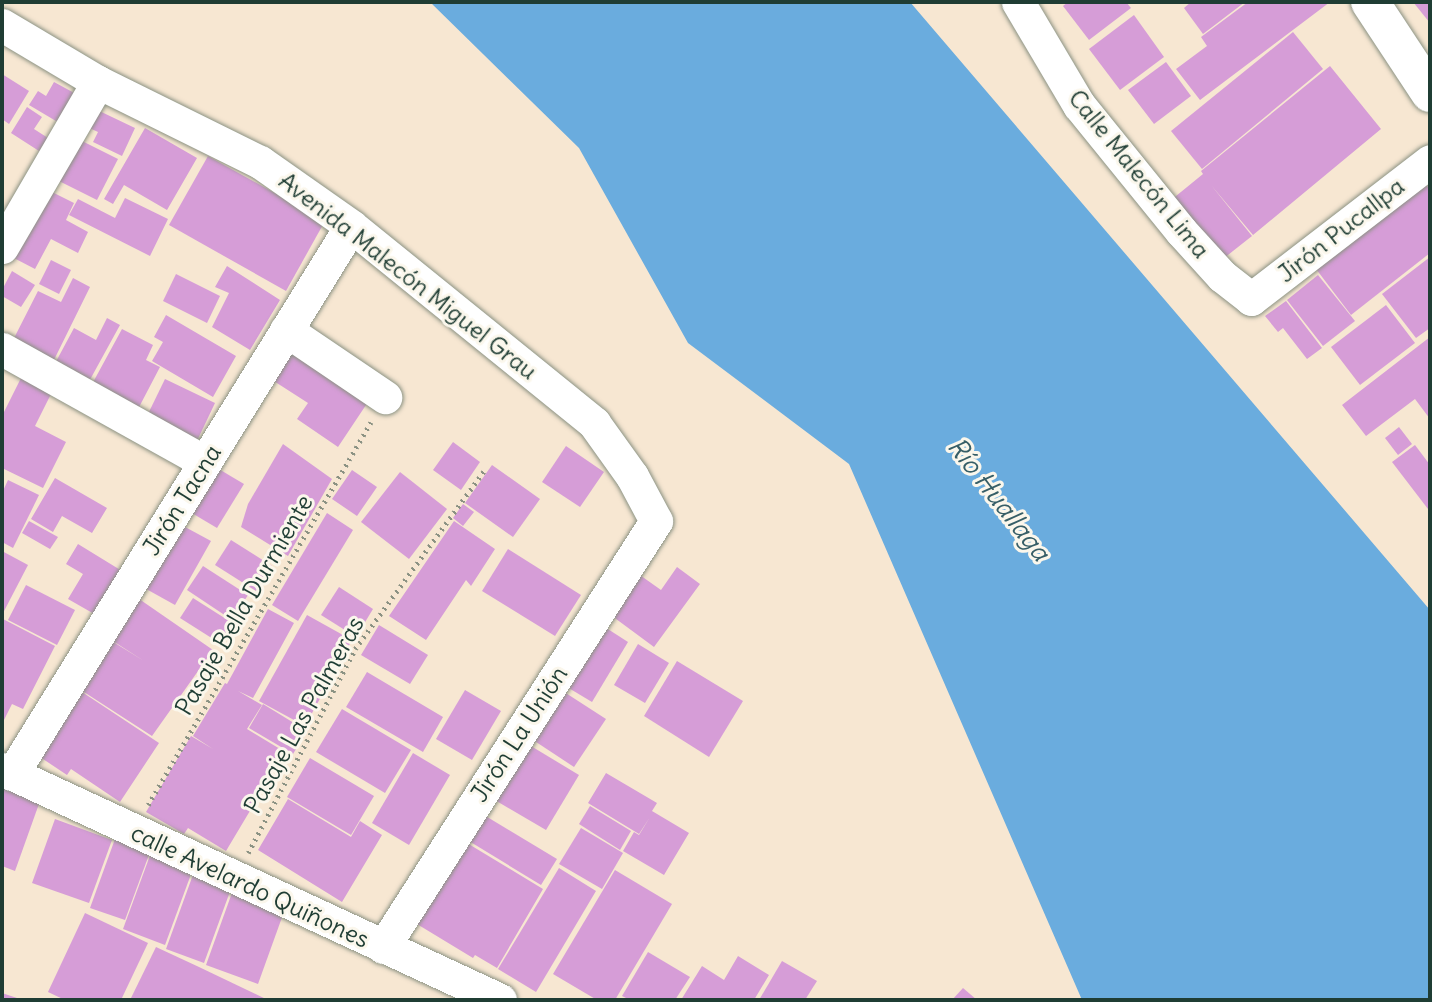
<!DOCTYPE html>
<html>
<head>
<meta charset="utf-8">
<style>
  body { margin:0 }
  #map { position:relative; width:1432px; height:1002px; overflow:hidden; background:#f7e7d2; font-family:Delius,sans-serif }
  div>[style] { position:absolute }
  .water>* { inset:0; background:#6aacde }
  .building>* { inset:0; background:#d69dd7 }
  .path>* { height:4.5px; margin-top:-2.25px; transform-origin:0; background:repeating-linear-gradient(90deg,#8b9283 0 2px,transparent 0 7px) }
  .roads { filter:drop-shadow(0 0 2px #8b9283) drop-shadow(0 0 2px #8b9283) }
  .street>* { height:33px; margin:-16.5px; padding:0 16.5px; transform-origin:16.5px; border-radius:16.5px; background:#fff }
  .highway>* { height:38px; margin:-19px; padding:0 19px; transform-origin:19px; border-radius:19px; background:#fff }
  span { translate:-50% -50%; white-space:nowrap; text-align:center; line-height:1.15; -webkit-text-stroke:6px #fbf7ec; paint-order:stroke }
  .street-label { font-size:24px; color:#1f3d34 }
  .water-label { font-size:26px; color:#365e67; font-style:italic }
  .frame { position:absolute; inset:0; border:4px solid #1f3d34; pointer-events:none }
</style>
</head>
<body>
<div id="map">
  <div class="water">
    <i style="clip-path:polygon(430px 2px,910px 2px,1430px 610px,1430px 1000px,1082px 1000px,849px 464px,688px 343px,579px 148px)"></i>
  </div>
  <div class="building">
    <i style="clip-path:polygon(1068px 2px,1126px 2px,1131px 8px,1089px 40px,1063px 6px)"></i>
    <i style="clip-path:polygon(1191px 2px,1245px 2px,1203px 34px,1184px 8px)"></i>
    <i style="clip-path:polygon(1248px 2px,1330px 2px,1200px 100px,1176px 69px,1207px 46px,1201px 37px)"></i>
    <i style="clip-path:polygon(1413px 2px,1430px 2px,1430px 23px)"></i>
    <i style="clip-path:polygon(1134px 15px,1164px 57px,1120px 90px,1089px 49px)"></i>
    <i style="clip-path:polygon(1293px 32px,1323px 69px,1202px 169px,1171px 131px)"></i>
    <i style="clip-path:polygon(1166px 62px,1191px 96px,1154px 124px,1128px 90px)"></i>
    <i style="clip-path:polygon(1330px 66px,1381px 129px,1253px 235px,1211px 185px,1252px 236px,1214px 266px,1165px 205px,1203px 174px,1201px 171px)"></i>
    <i style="clip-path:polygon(2px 74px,29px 91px,9px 124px,2px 119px)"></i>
    <i style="clip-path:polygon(54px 82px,78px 95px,61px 124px,29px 105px,38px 91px,46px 96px)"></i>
    <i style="clip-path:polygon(27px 107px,42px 117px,34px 129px,48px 138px,39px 151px,11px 133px)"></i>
    <i style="clip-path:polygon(91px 107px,135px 128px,122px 156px,93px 142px,98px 132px,83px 125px)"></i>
    <i style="clip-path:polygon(145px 128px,197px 158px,167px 210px,124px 185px,113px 204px,104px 199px)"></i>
    <i style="clip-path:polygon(80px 140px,118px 159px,97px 200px,59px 181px)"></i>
    <i style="clip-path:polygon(208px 156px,325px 221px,286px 291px,169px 225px)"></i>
    <i style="clip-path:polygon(1422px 179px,1430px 190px,1430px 253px,1351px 315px,1313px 265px)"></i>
    <i style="clip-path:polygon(44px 188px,74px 203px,66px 220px,88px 232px,78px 253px,51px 239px,35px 269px,10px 256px)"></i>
    <i style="clip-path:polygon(125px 198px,168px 219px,150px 256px,69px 215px,78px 199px,115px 218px)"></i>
    <i style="clip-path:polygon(1430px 257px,1430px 328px,1416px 338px,1382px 294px)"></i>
    <i style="clip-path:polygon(51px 260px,71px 270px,59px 294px,39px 284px)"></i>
    <i style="clip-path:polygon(227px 266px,280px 300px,250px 350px,212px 327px,229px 293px,215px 287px)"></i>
    <i style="clip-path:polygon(12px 271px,35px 285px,21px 307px,2px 296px,2px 290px)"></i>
    <i style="clip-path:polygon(176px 274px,220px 296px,207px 323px,163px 301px)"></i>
    <i style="clip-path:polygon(1318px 275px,1355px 321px,1323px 346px,1287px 300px)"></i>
    <i style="clip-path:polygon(73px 278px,90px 287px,51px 366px,10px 346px,38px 291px,61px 302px)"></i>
    <i style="clip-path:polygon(1286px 301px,1322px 348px,1307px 359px,1283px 328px,1278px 332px,1265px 316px)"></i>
    <i style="clip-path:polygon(1386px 305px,1415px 343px,1360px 385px,1331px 347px)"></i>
    <i style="clip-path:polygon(166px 315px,236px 356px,213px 397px,152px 361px,163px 342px,154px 337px)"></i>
    <i style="clip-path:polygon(107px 318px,120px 325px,86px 387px,52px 369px,74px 328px,96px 340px)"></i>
    <i style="clip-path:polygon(122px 329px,153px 345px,146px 360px,160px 367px,137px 411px,91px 386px)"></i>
    <i style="clip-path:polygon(1430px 337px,1430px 419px,1415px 399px,1366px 436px,1342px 405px)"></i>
    <i style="clip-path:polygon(285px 346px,368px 402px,338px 447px,297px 419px,308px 403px,266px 376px)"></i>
    <i style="clip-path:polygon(21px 378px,51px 394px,35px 426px,66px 442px,43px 488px,2px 468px,2px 416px)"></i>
    <i style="clip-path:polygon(165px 379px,215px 403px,196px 443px,146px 418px)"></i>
    <i style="clip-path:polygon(1399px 427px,1412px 444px,1398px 455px,1385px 438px)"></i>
    <i style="clip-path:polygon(453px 442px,480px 462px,461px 490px,433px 470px)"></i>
    <i style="clip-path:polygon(283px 444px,332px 479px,288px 556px,241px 527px,248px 504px)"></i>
    <i style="clip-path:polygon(1415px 445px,1430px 465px,1428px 509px,1392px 462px)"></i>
    <i style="clip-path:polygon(566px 446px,604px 472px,580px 507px,542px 482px)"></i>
    <i style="clip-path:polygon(212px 465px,244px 484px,217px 528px,185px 509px)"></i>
    <i style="clip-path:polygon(492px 465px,540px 499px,513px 537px,465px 503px)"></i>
    <i style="clip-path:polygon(352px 470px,377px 487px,357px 516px,332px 499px)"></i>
    <i style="clip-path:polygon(400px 472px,447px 509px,409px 559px,361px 522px)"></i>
    <i style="clip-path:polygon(55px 478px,107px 508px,92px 533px,62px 516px,53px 532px,31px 519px)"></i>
    <i style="clip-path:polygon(8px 480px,39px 495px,13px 548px,2px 542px,2px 493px)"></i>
    <i style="clip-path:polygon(463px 504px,474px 512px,463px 526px,453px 518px)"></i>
    <i style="clip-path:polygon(327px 513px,353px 530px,298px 621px,272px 605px)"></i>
    <i style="clip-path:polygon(29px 521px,58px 537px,50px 549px,22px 533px)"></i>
    <i style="clip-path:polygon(174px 521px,211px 541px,175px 605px,139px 585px)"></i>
    <i style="clip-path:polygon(454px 521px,495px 549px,471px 586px,466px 580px,426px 640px,389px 616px)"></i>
    <i style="clip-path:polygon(231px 540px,272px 566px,256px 591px,215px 565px)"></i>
    <i style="clip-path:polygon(78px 544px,122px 571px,96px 615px,68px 599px,83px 574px,66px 564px)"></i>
    <i style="clip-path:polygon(508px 549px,581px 595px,555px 636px,482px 591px)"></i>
    <i style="clip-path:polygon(2px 551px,28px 565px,2px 615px)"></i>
    <i style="clip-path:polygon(203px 566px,248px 595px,232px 620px,187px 590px)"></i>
    <i style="clip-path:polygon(677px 567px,700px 584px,654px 647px,608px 613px,637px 573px,661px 590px)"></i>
    <i style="clip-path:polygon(26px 585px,75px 610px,57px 645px,8px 620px)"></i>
    <i style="clip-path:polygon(339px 587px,373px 609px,356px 637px,321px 615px)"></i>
    <i style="clip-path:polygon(129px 592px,213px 650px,152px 736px,70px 683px,102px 635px,144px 661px,102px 634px)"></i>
    <i style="clip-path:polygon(193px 598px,234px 624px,221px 644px,180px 618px)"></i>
    <i style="clip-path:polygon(268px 609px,294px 623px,253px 698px,238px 691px,262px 705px,247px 729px,285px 752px,226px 851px,188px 828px,184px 834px,146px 812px,191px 736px,213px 749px,193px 736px,225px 683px,227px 684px)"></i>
    <i style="clip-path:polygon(307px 615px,352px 640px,305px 726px,259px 701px)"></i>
    <i style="clip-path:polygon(3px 619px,55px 646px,23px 709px,12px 704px,2px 724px)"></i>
    <i style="clip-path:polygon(600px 624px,628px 642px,592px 702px,562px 684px)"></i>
    <i style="clip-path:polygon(379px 625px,428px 655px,410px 684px,361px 655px)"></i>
    <i style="clip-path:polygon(638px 644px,669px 663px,645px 703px,614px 685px)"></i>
    <i style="clip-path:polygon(677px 661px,743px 701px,709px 757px,644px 716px)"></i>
    <i style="clip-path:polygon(367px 672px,443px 717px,423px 752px,346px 707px)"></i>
    <i style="clip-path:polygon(73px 686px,159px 743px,120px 802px,71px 769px,67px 775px,31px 751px)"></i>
    <i style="clip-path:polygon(558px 688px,606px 719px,574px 767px,527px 736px)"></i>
    <i style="clip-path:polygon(465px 690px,501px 711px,472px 760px,436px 739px)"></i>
    <i style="clip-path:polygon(263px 704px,307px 731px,293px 754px,249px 728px)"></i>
    <i style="clip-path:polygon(342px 709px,411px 750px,385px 793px,316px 752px)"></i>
    <i style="clip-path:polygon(521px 740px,579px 775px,546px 830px,488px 796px)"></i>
    <i style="clip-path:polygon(413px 753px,450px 775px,409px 845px,372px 823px)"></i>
    <i style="clip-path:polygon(310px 758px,374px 796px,351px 835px,287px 797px)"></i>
    <i style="clip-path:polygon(606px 773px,657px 803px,652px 811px,689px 833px,664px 875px,623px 851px,634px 832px,639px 835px,650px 817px,639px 834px,588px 803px)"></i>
    <i style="clip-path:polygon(2px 787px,40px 801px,15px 871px,2px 866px)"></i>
    <i style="clip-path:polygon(288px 799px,351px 837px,360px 821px,382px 835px,342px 902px,258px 850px)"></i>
    <i style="clip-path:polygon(590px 806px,631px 831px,620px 850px,579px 824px)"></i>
    <i style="clip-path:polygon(474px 809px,557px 859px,541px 885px,459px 835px)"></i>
    <i style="clip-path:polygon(55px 819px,112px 840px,89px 903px,32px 883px)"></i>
    <i style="clip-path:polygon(581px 828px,623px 853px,602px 889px,559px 864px)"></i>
    <i style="clip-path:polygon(457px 837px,543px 889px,497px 968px,475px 955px,473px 958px,407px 918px)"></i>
    <i style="clip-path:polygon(115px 839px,150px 852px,125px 920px,90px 908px)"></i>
    <i style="clip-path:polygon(152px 850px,194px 866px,165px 945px,123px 929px)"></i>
    <i style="clip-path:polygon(559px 868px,596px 891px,536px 992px,498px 969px)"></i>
    <i style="clip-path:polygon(615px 870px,672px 904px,615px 1000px,597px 1000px,553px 974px)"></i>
    <i style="clip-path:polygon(194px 872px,232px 886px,204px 963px,166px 949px)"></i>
    <i style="clip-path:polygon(233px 890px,285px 909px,258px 984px,206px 965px)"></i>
    <i style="clip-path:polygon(85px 913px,148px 943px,121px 1000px,65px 1000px,48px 992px)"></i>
    <i style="clip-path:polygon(156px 947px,199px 967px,268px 1000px,130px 1000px)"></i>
    <i style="clip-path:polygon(648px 952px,690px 977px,675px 1000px,630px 1000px,622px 996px)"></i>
    <i style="clip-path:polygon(738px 956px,769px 975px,754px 1000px,681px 1000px,702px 966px,724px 980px)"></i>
    <i style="clip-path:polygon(782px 961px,817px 981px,805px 1000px,759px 1000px)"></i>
    <i style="clip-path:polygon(963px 988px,977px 1000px,952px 1000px)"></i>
    <i style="clip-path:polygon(2px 993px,23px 1000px,2px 1000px)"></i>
  </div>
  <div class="path">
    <i style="left:148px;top:805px;width:443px;rotate:-59.8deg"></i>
    <i style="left:248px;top:853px;width:230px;rotate:-62.3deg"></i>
    <i style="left:355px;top:649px;width:220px;rotate:-54.1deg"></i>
  </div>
  <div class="roads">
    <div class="street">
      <i style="left:1018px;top:2px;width:120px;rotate:59.4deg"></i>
      <i style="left:1079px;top:105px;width:162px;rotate:51deg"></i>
      <i style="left:1181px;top:231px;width:61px;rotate:47.7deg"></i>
      <i style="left:1222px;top:276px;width:37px;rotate:38deg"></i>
      <i style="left:1251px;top:299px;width:226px;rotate:-37.6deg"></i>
      <i style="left:2px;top:25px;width:112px;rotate:30.7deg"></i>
      <i style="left:98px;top:82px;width:181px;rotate:26.3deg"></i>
      <i style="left:260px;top:162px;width:111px;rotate:35.1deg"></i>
      <i style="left:351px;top:226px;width:313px;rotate:39deg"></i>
      <i style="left:594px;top:423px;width:65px;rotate:54.4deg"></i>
      <i style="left:632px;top:476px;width:51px;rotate:61.9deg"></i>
      <i style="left:656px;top:521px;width:506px;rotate:122.65deg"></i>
      <i style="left:2px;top:247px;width:191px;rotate:-59.8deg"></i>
      <i style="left:286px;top:330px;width:120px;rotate:34.1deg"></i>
      <i style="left:2px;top:349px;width:232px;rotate:29.1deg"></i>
      <i style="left:2px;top:769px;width:549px;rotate:24.88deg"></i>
      <i style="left:12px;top:774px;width:644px;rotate:-58.26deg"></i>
    </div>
    <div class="highway">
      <i style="left:1370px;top:2px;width:109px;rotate:56.6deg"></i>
    </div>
  </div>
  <div class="street-label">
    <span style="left:1139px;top:174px;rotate:51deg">Calle Malecón Lima</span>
    <span style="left:1341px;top:230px;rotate:-38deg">Jirón Pucallpa</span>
    <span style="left:408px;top:276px;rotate:38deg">Avenida Malecón Miguel Grau</span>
    <span style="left:182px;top:500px;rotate:-58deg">Jirón Tacna</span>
    <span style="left:244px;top:605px;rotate:-60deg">Pasaje Bella Durmiente</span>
    <span style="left:304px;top:715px;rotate:-61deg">Pasaje Las Palmeras</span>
    <span style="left:519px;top:734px;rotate:-57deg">Jirón La Unión</span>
    <span style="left:250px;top:886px;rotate:25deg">calle Avelardo Quiñones</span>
  </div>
  <div class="water-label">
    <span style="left:999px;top:499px;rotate:52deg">Río Huallaga</span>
  </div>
  <div class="frame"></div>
</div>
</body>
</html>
